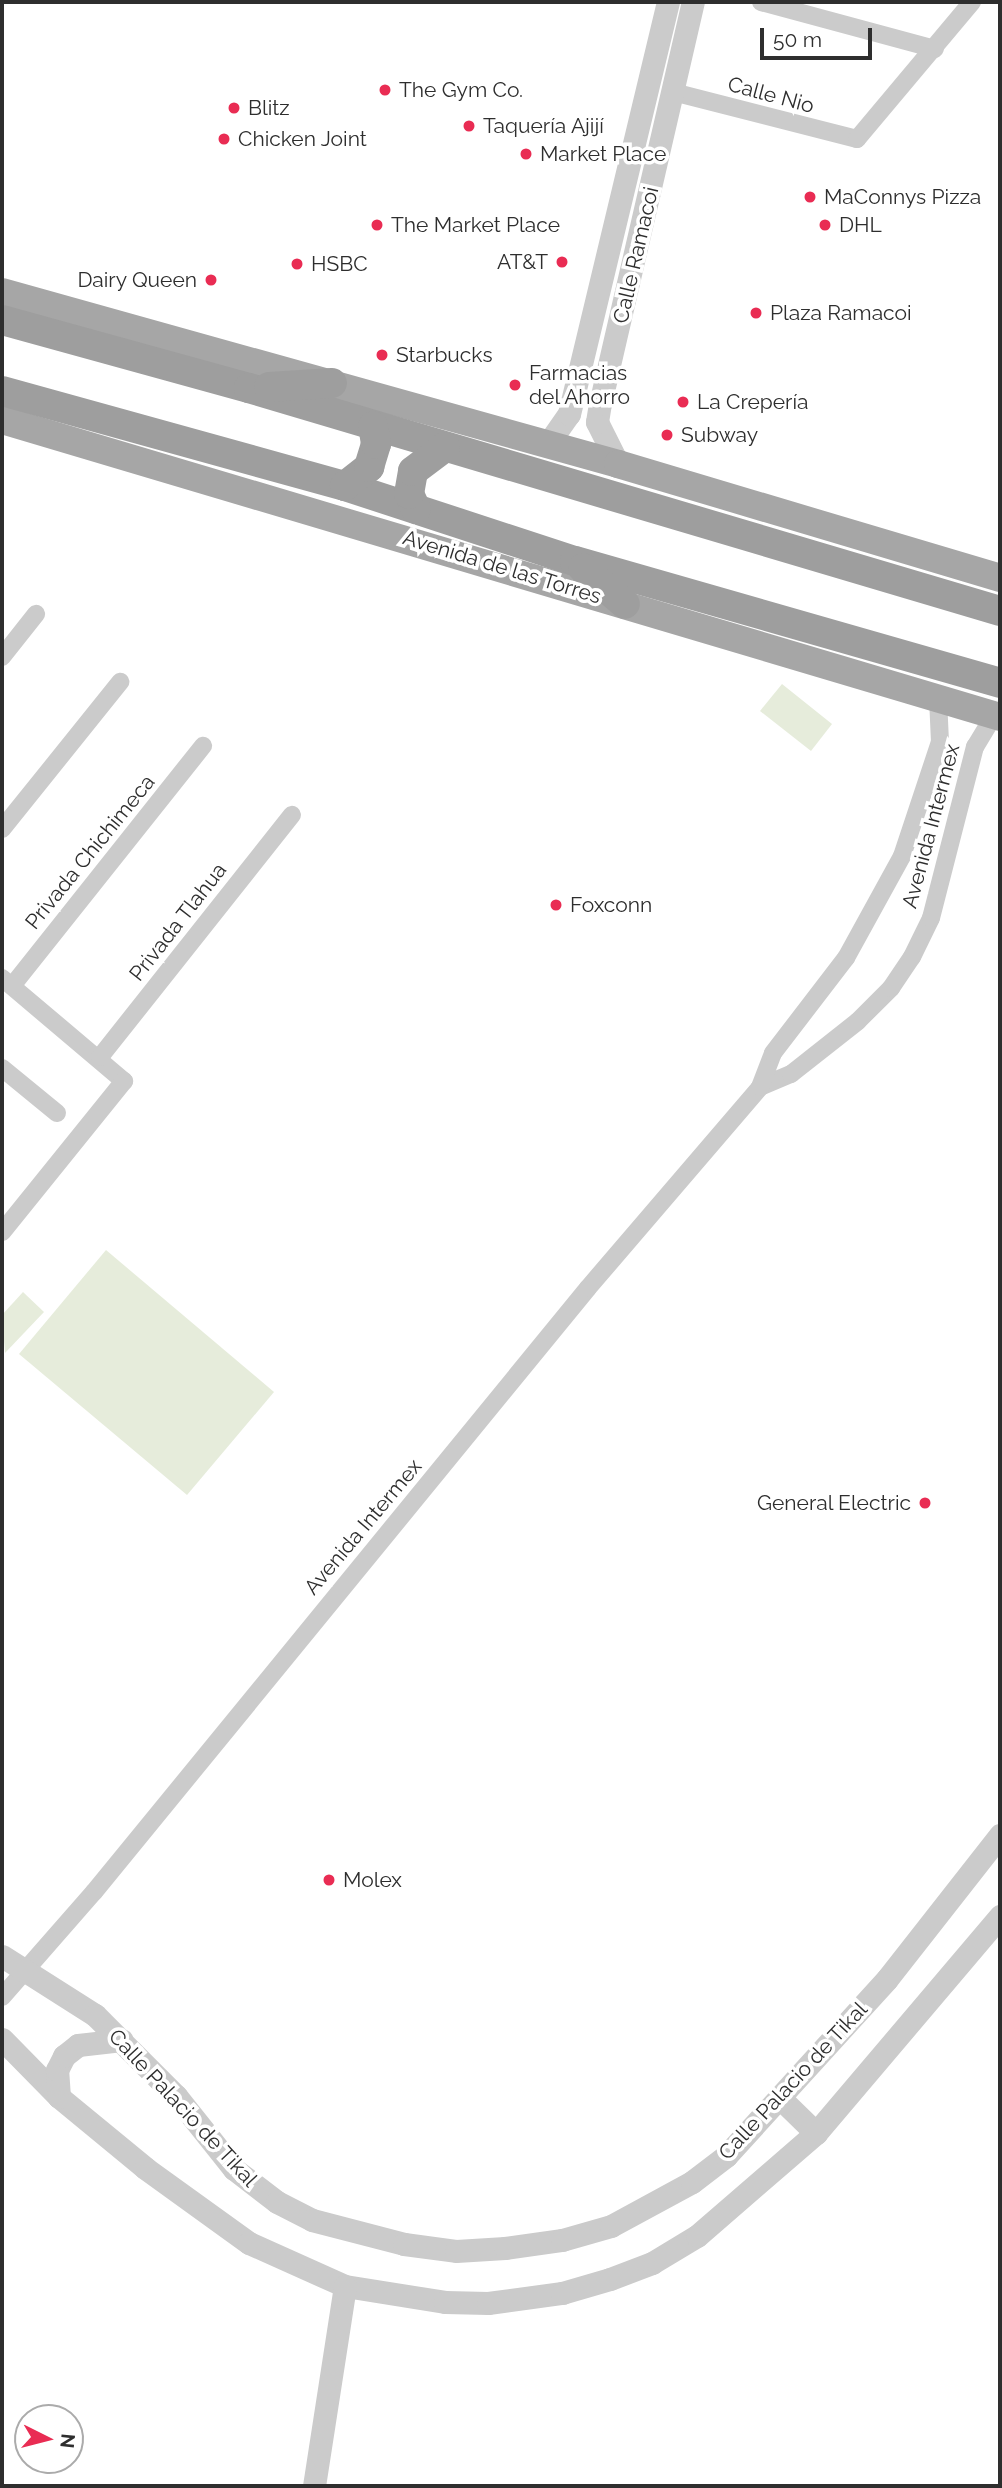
<!DOCTYPE html>
<html>
<head>
<meta charset="utf-8">
<style>
  body { margin:0 }
  #map { position:relative; width:1002px; height:2488px; overflow:hidden; background:#fff; font-family:Raleway,sans-serif }
  div>[style] { position:absolute }
  .green>* { inset:0; background:#e6ecdb }
  .minor>* { height:18px; margin:-9px; padding:0 9px; transform-origin:9px; border-radius:9px; background:#cbcbcb }
  .tertiary>* { height:23px; margin:-11.5px; padding:0 11.5px; transform-origin:11.5px; border-radius:11.5px; background:#cbcbcb }
  .primary>* { height:28px; margin:-14px; padding:0 14px; transform-origin:14px; border-radius:14px; background:#a6a6a6 }
  .trunk>* { height:30px; margin:-15px; padding:0 15px; transform-origin:15px; border-radius:15px; background:#9e9e9e }
  .dots>* { width:19px; height:19px; translate:-50% -50%; box-sizing:border-box; border:4px solid #fff; border-radius:50% }
  span { translate:-50% -50%; white-space:nowrap; text-align:center; line-height:1.15; -webkit-text-stroke:7px #fff; paint-order:stroke }
  .poi-label { font-size:21px; color:#2e2e2e }
  .left { translate:0 -50%; text-align:left }
  .right { translate:-100% -50%; text-align:right }
  .street-label { font-size:21px; color:#2e2e2e }
  .frame { position:absolute; inset:0; border:4px solid #2e2e2e; pointer-events:none }
  .north { position:absolute; left:14px; top:2404px; width:70px; height:70px; box-sizing:border-box; background:#fff; border:2px solid #ababab; border-radius:50%; rotate:96deg; font-size:19px; font-weight:700; line-height:28px; text-align:center; color:#2e2e2e }
  .north::after { content:''; display:block; margin:auto; width:24px; height:32px; background:#e92c53; clip-path:polygon(50% 0,100% 100%,50% 72%,0 100%) }
  .scale { position:absolute; left:760px; top:28px; width:112px; height:32px; box-sizing:border-box; border:4px solid #2e2e2e; border-top:0; padding-left:9px; font-size:21px; line-height:24px; white-space:nowrap; color:#2e2e2e; -webkit-text-stroke:5px #fff; paint-order:stroke }
</style>
</head>
<body>
<div id="map">
  <div class="green">
    <i style="clip-path:polygon(782px 684px,832px 724px,811px 751px,760px 711px)"></i>
    <i style="clip-path:polygon(106px 1250px,274px 1392px,187px 1495px,19px 1354px)"></i>
    <i style="clip-path:polygon(23px 1292px,44px 1312px,5px 1353px,2px 1315px)"></i>
  </div>
  <div class="minor">
    <i style="left:761px;top:2px;width:180px;rotate:15.1deg"></i>
    <i style="left:673px;top:92px;width:190px;rotate:14.3deg"></i>
    <i style="left:857px;top:139px;width:179px;rotate:-50deg"></i>
    <i style="left:2px;top:657px;width:55px;rotate:-51.7deg"></i>
    <i style="left:2px;top:829px;width:189px;rotate:-51.2deg"></i>
    <i style="left:2px;top:978px;width:160px;rotate:40.2deg"></i>
    <i style="left:124px;top:1081px;width:194px;rotate:128.9deg"></i>
    <i style="left:12px;top:986px;width:307px;rotate:-51.5deg"></i>
    <i style="left:100px;top:1057px;width:309px;rotate:-51.6deg"></i>
    <i style="left:2px;top:1068px;width:71px;rotate:39.3deg"></i>
    <i style="left:760px;top:1087px;width:34px;rotate:-23deg"></i>
    <i style="left:791px;top:1074px;width:85px;rotate:-38.3deg"></i>
    <i style="left:858px;top:1021px;width:47px;rotate:-45deg"></i>
    <i style="left:891px;top:988px;width:37px;rotate:-56deg"></i>
    <i style="left:912px;top:957px;width:43px;rotate:-64deg"></i>
    <i style="left:931px;top:918px;width:177px;rotate:-75.6deg"></i>
    <i style="left:975px;top:747px;width:37px;rotate:-59deg"></i>
    <i style="left:2px;top:1997px;width:140px;rotate:-48.8deg"></i>
    <i style="left:94px;top:1892px;width:780px;rotate:-50.72deg"></i>
    <i style="left:588px;top:1288px;width:265px;rotate:-49.4deg"></i>
    <i style="left:760px;top:1087px;width:36px;rotate:-69deg"></i>
    <i style="left:773px;top:1053px;width:120px;rotate:-52.5deg"></i>
    <i style="left:846px;top:958px;width:116px;rotate:-61.2deg"></i>
    <i style="left:902px;top:856px;width:120px;rotate:-71.6deg"></i>
    <i style="left:940px;top:742px;width:44px;rotate:-92.6deg"></i>
  </div>
  <div class="tertiary">
    <i style="left:547px;top:445px;width:38px;rotate:-55deg"></i>
    <i style="left:569px;top:414px;width:424px;rotate:-76.5deg"></i>
    <i style="left:618px;top:464px;width:47px;rotate:-116.6deg"></i>
    <i style="left:597px;top:422px;width:18px;rotate:-81deg"></i>
    <i style="left:600px;top:404px;width:413px;rotate:-77deg"></i>
    <i style="left:2px;top:1956px;width:110px;rotate:32.4deg"></i>
    <i style="left:95px;top:2015px;width:115px;rotate:45deg"></i>
    <i style="left:176px;top:2096px;width:93px;rotate:51.5deg"></i>
    <i style="left:234px;top:2169px;width:54px;rotate:37.5deg"></i>
    <i style="left:277px;top:2202px;width:39px;rotate:27deg"></i>
    <i style="left:312px;top:2220px;width:95px;rotate:14.6deg"></i>
    <i style="left:404px;top:2244px;width:52px;rotate:7.7deg"></i>
    <i style="left:456px;top:2251px;width:49px;rotate:-3.5deg"></i>
    <i style="left:505px;top:2248px;width:58px;rotate:-8deg"></i>
    <i style="left:562px;top:2240px;width:51px;rotate:-15.9deg"></i>
    <i style="left:611px;top:2226px;width:92px;rotate:-28.5deg"></i>
    <i style="left:692px;top:2182px;width:43px;rotate:-37.4deg"></i>
    <i style="left:726px;top:2156px;width:239px;rotate:-47.7deg"></i>
    <i style="left:887px;top:1979px;width:183px;rotate:-51.9deg"></i>
    <i style="left:2px;top:2039px;width:81px;rotate:45.5deg"></i>
    <i style="left:59px;top:2097px;width:112px;rotate:39.5deg"></i>
    <i style="left:145px;top:2168px;width:128px;rotate:35.8deg"></i>
    <i style="left:249px;top:2243px;width:105px;rotate:24.1deg"></i>
    <i style="left:345px;top:2286px;width:101px;rotate:9.1deg"></i>
    <i style="left:445px;top:2302px;width:43px;rotate:1.3deg"></i>
    <i style="left:488px;top:2303px;width:75px;rotate:-7.7deg"></i>
    <i style="left:562px;top:2293px;width:50px;rotate:-16.3deg"></i>
    <i style="left:610px;top:2279px;width:45px;rotate:-20.9deg"></i>
    <i style="left:652px;top:2263px;width:52px;rotate:-31deg"></i>
    <i style="left:697px;top:2236px;width:157px;rotate:-40.9deg"></i>
    <i style="left:816px;top:2133px;width:285px;rotate:-49.7deg"></i>
    <i style="left:59px;top:2097px;width:27px;rotate:-94deg"></i>
    <i style="left:57px;top:2070px;width:16px;rotate:-63deg"></i>
    <i style="left:64px;top:2056px;width:18px;rotate:-38deg"></i>
    <i style="left:78px;top:2045px;width:44px;rotate:-6.5deg"></i>
    <i style="left:781px;top:2099px;width:49px;rotate:44.2deg"></i>
    <i style="left:314px;top:2486px;width:202px;rotate:-81.2deg"></i>
  </div>
  <div class="primary">
    <i style="left:2px;top:292px;width:640px;rotate:15.6deg"></i>
    <i style="left:618px;top:464px;width:399px;rotate:16.6deg"></i>
    <i style="left:2px;top:420px;width:1041px;rotate:16.57deg"></i>
  </div>
  <div class="trunk">
    <i style="left:2px;top:320px;width:256px;rotate:15.4deg"></i>
    <i style="left:249px;top:388px;width:783px;rotate:16.54deg"></i>
    <i style="left:269px;top:387px;width:63px;rotate:-3.6deg"></i>
    <i style="left:2px;top:391px;width:356px;rotate:15.5deg"></i>
    <i style="left:345px;top:486px;width:242px;rotate:18.1deg"></i>
    <i style="left:575px;top:561px;width:442px;rotate:16deg"></i>
    <i style="left:345px;top:486px;width:31px;rotate:-38deg"></i>
    <i style="left:369px;top:467px;width:24px;rotate:-73deg"></i>
    <i style="left:376px;top:444px;width:18px;rotate:-99deg"></i>
    <i style="left:416px;top:509px;width:17px;rotate:-115deg"></i>
    <i style="left:409px;top:494px;width:23px;rotate:-80deg"></i>
    <i style="left:413px;top:471px;width:40px;rotate:-37deg"></i>
    <i style="left:583px;top:568px;width:55px;rotate:40.6deg"></i>
  </div>
  <div class="dots">
    <i style="left:385px;top:90px;background:#e92c53"></i>
    <i style="left:234px;top:108px;background:#e92c53"></i>
    <i style="left:469px;top:126px;background:#e92c53"></i>
    <i style="left:224px;top:139px;background:#e92c53"></i>
    <i style="left:526px;top:154px;background:#e92c53"></i>
    <i style="left:810px;top:197px;background:#e92c53"></i>
    <i style="left:377px;top:225px;background:#e92c53"></i>
    <i style="left:825px;top:225px;background:#e92c53"></i>
    <i style="left:562px;top:262px;background:#e92c53"></i>
    <i style="left:297px;top:264px;background:#e92c53"></i>
    <i style="left:211px;top:280px;background:#e92c53"></i>
    <i style="left:756px;top:313px;background:#e92c53"></i>
    <i style="left:382px;top:355px;background:#e92c53"></i>
    <i style="left:515px;top:385px;background:#e92c53"></i>
    <i style="left:683px;top:402px;background:#e92c53"></i>
    <i style="left:667px;top:435px;background:#e92c53"></i>
    <i style="left:556px;top:905px;background:#e92c53"></i>
    <i style="left:925px;top:1503px;background:#e92c53"></i>
    <i style="left:329px;top:1880px;background:#e92c53"></i>
  </div>
  <div class="poi-label">
    <span class="left" style="left:399px;top:90px">The Gym Co.</span>
    <span class="left" style="left:248px;top:108px">Blitz</span>
    <span class="left" style="left:483px;top:126px">Taquería Ajijí</span>
    <span class="left" style="left:238px;top:139px">Chicken Joint</span>
    <span class="left" style="left:540px;top:154px">Market Place</span>
    <span class="left" style="left:824px;top:197px">MaConnys Pizza</span>
    <span class="left" style="left:391px;top:225px">The Market Place</span>
    <span class="left" style="left:839px;top:225px">DHL</span>
    <span class="right" style="left:548px;top:262px">AT&amp;T</span>
    <span class="left" style="left:311px;top:264px">HSBC</span>
    <span class="right" style="left:197px;top:280px">Dairy Queen</span>
    <span class="left" style="left:770px;top:313px">Plaza Ramacoi</span>
    <span class="left" style="left:396px;top:355px">Starbucks</span>
    <span class="left" style="left:529px;top:385px">Farmacias<br>del Ahorro</span>
    <span class="left" style="left:697px;top:402px">La Crepería</span>
    <span class="left" style="left:681px;top:435px">Subway</span>
    <span class="left" style="left:570px;top:905px">Foxconn</span>
    <span class="right" style="left:911px;top:1503px">General Electric</span>
    <span class="left" style="left:343px;top:1880px">Molex</span>
  </div>
  <div class="street-label">
    <span style="left:771px;top:95px;rotate:15deg">Calle Nio</span>
    <span style="left:636px;top:255px;rotate:-77deg">Calle Ramacoi</span>
    <span style="left:502px;top:567px;rotate:17deg">Avenida de las Torres</span>
    <span style="left:931px;top:826px;rotate:-75deg">Avenida Intermex</span>
    <span style="left:90px;top:852px;rotate:-51deg">Privada Chichimeca</span>
    <span style="left:178px;top:922px;rotate:-52deg">Privada Tlahua</span>
    <span style="left:363px;top:1527px;rotate:-50deg">Avenida Intermex</span>
    <span style="left:793px;top:2081px;rotate:-47deg">Calle Palacio de Tikal</span>
    <span style="left:183px;top:2108px;rotate:47deg">Calle Palacio de Tikal</span>
  </div>
  <div class="frame"></div>
  <div class="north">N</div>
  <div class="scale">50 m</div>
</div>
</body>
</html>
